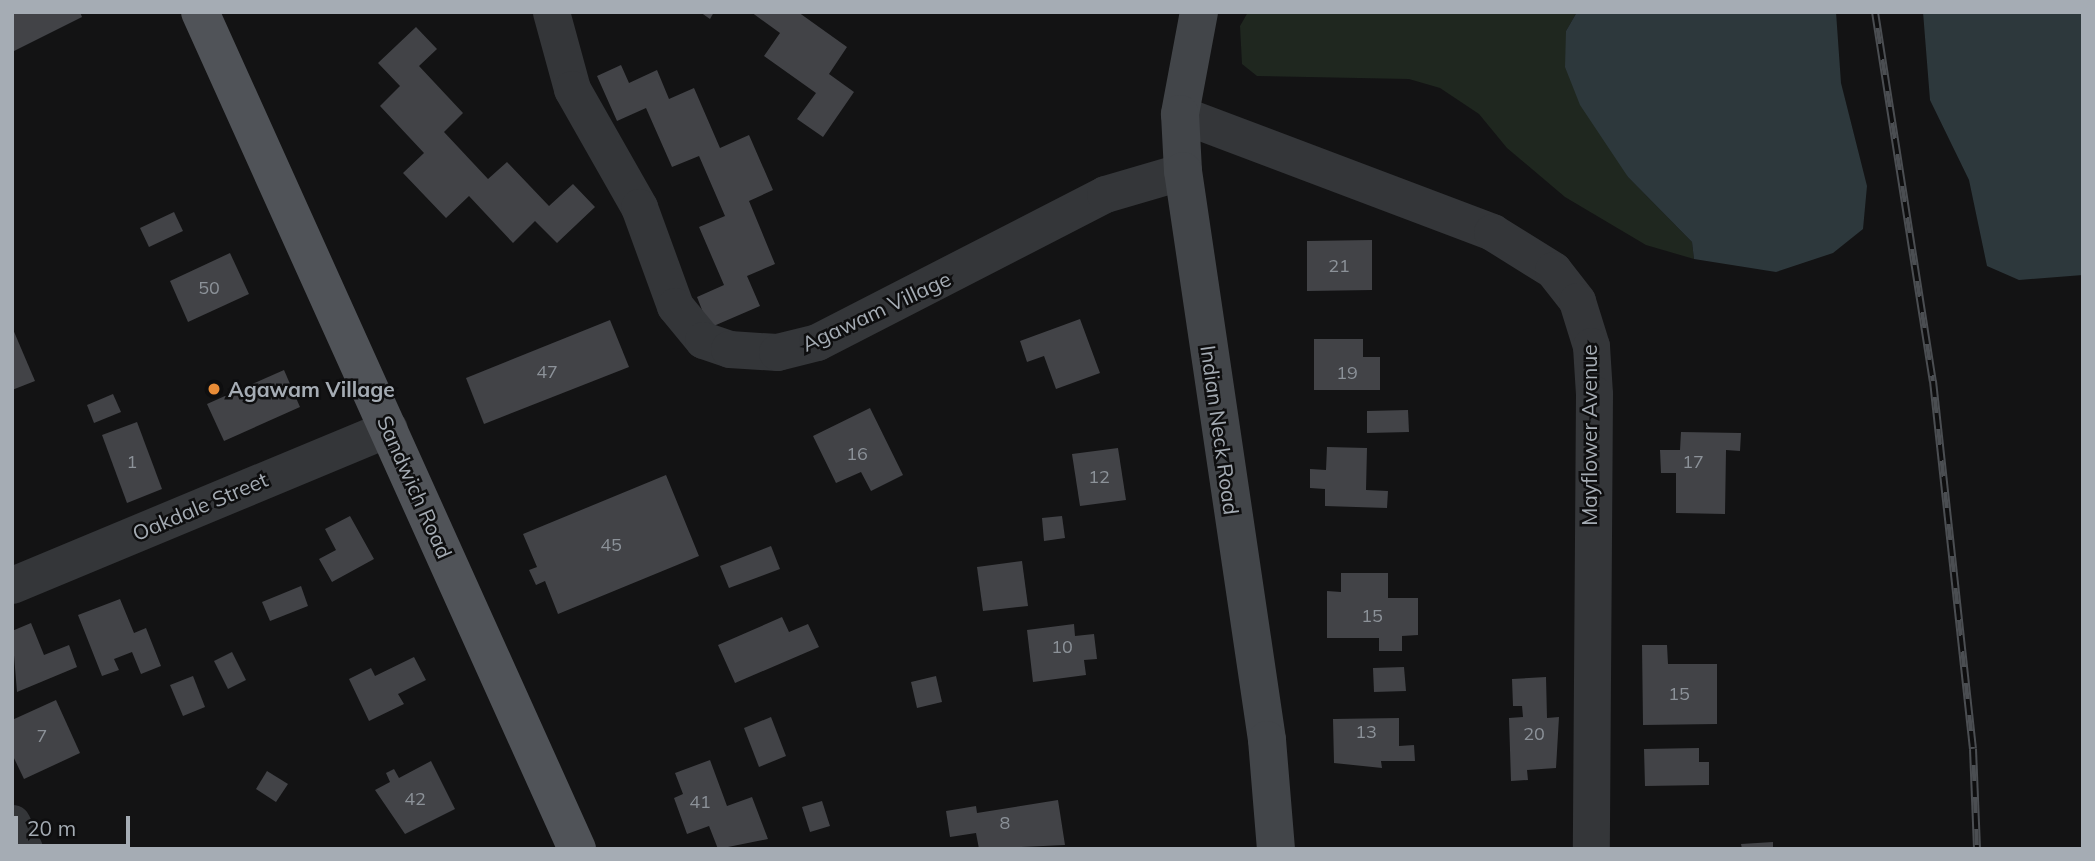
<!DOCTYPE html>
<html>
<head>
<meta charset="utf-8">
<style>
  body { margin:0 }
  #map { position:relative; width:2095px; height:861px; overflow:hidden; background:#131314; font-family:Mulish,sans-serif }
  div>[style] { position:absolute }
  .green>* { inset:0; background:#1f271f }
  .water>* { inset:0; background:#2d383c }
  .building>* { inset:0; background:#424347 }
  .street>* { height:37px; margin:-18.5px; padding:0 18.5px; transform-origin:18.5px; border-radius:18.5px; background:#343639 }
  .secondary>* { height:38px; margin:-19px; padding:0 19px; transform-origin:19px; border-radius:19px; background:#424549 }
  .primary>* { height:38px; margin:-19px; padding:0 19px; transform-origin:19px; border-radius:19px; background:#505358 }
  .rail>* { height:8px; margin-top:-4px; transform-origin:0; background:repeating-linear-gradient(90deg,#0e0e0f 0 16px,#4b4e52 0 32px); box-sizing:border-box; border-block:2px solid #4b4e52 }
  .dots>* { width:19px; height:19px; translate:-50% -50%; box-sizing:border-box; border:4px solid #0e0e0f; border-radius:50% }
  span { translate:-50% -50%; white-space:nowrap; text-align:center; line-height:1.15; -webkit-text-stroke:5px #0e0e0f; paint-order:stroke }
  .number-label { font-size:18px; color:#8c9299 }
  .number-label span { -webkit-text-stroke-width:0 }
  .street-label { font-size:21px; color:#a5acb4 }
  .poi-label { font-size:21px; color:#a5acb4; font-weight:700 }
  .left { translate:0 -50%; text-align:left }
  .frame { position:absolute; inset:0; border:14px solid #a5acb4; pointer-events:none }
  .scale { position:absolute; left:14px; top:816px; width:116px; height:32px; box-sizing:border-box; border:4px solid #a5acb4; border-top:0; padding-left:9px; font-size:21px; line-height:24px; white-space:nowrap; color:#a5acb4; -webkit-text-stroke:5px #0e0e0f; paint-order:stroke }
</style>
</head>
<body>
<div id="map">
  <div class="green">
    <i style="clip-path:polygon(1248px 12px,1577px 12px,1566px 31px,1628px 177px,1692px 242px,1694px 259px,1646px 245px,1565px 197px,1507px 148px,1479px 114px,1440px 88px,1409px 79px,1257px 76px,1242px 64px,1240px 26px)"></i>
  </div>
  <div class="water">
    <i style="clip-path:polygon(1577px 12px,1836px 12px,1841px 83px,1867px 186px,1863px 229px,1833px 253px,1776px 272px,1694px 259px,1692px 242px,1628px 177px,1580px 105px,1565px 67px,1566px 31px)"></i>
    <i style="clip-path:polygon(1923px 12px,2083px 12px,2083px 275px,2019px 280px,1987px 266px,1969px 180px,1930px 100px)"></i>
  </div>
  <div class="building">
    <i style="clip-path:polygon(12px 12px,80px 12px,82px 17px,12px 52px)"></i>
    <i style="clip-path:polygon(700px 12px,714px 12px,710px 19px)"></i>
    <i style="clip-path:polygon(751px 12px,798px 12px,847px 47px,829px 74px,854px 92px,823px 137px,797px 119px,816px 93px,764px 56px,780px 33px)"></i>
    <i style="clip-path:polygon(416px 27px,437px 49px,419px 66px,463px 113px,444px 132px,488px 179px,507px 162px,549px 206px,573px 184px,595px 207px,557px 243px,535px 221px,513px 243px,469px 196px,446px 218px,403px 173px,424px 153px,380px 106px,400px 86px,378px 63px)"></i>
    <i style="clip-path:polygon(621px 65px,629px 83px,657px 70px,669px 99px,694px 88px,720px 148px,749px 135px,773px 190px,749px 201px,775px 264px,747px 276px,760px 306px,709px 328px,697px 297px,724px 285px,699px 227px,725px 216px,699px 156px,672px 167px,646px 108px,617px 121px,597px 76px)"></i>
    <i style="clip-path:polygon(174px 212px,183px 231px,149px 247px,140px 228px)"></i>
    <i style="clip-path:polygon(1372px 240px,1372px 290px,1307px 291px,1307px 241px)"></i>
    <i style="clip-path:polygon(230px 253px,249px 294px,188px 322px,170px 281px)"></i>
    <i style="clip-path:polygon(1080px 319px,1100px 373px,1056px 389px,1044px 356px,1027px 362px,1020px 341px)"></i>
    <i style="clip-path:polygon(610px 320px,629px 367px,484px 424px,466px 378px)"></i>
    <i style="clip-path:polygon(12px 327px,35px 381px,12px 390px)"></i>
    <i style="clip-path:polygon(1314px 339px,1363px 339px,1363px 357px,1380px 357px,1380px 390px,1314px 390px)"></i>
    <i style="clip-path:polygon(284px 370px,300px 407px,224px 441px,207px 404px)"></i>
    <i style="clip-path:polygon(113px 394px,121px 412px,94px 423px,87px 405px)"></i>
    <i style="clip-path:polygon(870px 408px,903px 475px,871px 491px,861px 472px,836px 483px,813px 436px)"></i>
    <i style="clip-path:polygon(1408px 410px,1409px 432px,1367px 433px,1367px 411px)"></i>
    <i style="clip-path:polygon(137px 422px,162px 489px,127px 503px,102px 435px)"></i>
    <i style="clip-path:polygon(1681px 432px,1741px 433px,1740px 451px,1726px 450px,1725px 514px,1676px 513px,1676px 473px,1661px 473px,1660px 450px,1680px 450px)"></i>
    <i style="clip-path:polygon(1327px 447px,1367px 448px,1366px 490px,1388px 491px,1387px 508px,1325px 506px,1325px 489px,1310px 488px,1310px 469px,1326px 470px)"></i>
    <i style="clip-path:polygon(1118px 448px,1126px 500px,1080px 506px,1072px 454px)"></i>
    <i style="clip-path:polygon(666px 475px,699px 556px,558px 614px,545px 581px,536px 585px,529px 570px,537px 567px,523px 534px)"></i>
    <i style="clip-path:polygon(350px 516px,374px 559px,332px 582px,319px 559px,336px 550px,325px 529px)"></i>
    <i style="clip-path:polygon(1062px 516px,1065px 538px,1044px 541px,1042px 518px)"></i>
    <i style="clip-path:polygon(771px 546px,780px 569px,729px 588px,720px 566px)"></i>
    <i style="clip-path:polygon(1022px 561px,1028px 606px,983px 611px,977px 567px)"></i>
    <i style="clip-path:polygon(1341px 573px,1388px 573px,1388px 598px,1418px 598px,1418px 635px,1402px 636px,1402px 651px,1379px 651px,1379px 638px,1327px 638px,1327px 591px,1341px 592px)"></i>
    <i style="clip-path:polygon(301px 586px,308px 606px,270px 621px,262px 602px)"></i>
    <i style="clip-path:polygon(120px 599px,134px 633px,146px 628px,161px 666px,141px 674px,132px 652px,114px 659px,119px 670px,102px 676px,78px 615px)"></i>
    <i style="clip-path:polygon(782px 617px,789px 632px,808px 624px,819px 647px,735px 683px,718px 645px)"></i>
    <i style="clip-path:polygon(31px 623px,44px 655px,69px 645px,77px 667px,17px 692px,12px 631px)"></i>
    <i style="clip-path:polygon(1074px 624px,1075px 636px,1094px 634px,1097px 659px,1084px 660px,1086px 675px,1033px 682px,1027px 630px)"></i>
    <i style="clip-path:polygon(1642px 645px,1667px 645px,1668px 664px,1717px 664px,1717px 724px,1643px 725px)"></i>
    <i style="clip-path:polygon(232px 652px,246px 680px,228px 689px,214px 661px)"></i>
    <i style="clip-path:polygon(414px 657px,426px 680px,398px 694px,404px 704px,369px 721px,349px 679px,371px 668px,375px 676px)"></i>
    <i style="clip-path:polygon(1404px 667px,1406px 691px,1374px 692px,1373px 668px)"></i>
    <i style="clip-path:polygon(193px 676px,205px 707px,183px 716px,170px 685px)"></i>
    <i style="clip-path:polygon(936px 676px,942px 702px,917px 708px,911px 682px)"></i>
    <i style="clip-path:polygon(1546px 677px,1547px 718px,1559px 717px,1556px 768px,1527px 770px,1528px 780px,1511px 781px,1509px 718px,1523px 717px,1522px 706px,1513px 706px,1512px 679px)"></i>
    <i style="clip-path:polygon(56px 700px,80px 753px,24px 779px,12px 754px,12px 720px)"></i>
    <i style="clip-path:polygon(771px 717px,786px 756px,759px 767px,744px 728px)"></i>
    <i style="clip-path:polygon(1399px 718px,1399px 746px,1414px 745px,1415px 761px,1381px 761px,1382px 768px,1334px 763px,1333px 719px)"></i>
    <i style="clip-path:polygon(1699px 748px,1699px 762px,1709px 762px,1709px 785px,1645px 786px,1644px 749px)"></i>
    <i style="clip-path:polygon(710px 760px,727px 806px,752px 797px,768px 839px,718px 849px,709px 826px,687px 834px,674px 798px,683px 794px,675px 773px)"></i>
    <i style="clip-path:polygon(431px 761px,455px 809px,405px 834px,375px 790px,390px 782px,386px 773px,394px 769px,399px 778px)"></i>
    <i style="clip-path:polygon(267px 771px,288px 784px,276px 802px,256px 789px)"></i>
    <i style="clip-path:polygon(1058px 800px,1065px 845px,979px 849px,976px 833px,950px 837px,946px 811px,976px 806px,977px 813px)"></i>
    <i style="clip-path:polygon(822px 801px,830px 826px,810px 832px,802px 807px)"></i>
    <i style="clip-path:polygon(1773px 842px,1773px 849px,1742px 849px,1741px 844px)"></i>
  </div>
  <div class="street">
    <i style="left:551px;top:12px;width:80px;rotate:74.7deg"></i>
    <i style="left:572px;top:89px;width:136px;rotate:60.4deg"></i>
    <i style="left:639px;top:207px;width:105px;rotate:70deg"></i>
    <i style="left:675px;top:306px;width:44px;rotate:50.5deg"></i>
    <i style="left:703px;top:340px;width:28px;rotate:19deg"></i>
    <i style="left:729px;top:349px;width:48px;rotate:3.6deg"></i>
    <i style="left:777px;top:352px;width:41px;rotate:-14deg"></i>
    <i style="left:817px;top:342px;width:324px;rotate:-27.2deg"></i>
    <i style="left:1105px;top:194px;width:81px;rotate:-16.4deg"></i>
    <i style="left:1180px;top:114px;width:334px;rotate:20.7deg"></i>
    <i style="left:1492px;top:232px;width:72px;rotate:31.9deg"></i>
    <i style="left:1553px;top:270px;width:39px;rotate:52deg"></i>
    <i style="left:1577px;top:301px;width:47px;rotate:72.7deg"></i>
    <i style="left:1591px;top:346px;width:48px;rotate:86.4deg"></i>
    <i style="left:1594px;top:394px;width:455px;rotate:90.4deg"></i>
    <i style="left:12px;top:585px;width:408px;rotate:-22.6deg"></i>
    <i style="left:12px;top:823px;width:29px;rotate:65deg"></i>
  </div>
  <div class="secondary">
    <i style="left:1199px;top:12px;width:104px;rotate:100.6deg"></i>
    <i style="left:1180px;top:114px;width:57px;rotate:87deg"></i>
    <i style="left:1183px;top:171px;width:575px;rotate:81.6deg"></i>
    <i style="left:1267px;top:740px;width:109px;rotate:85.3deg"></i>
  </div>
  <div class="primary">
    <i style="left:200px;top:12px;width:918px;rotate:65.75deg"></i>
  </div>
  <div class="rail">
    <i style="left:1875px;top:12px;width:374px;rotate:81.1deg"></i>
    <i style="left:1933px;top:381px;width:370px;rotate:83.8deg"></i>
    <i style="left:1973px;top:749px;width:100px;rotate:87.7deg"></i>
  </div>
  <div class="dots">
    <i style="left:214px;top:389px;background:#e88c37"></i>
  </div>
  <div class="number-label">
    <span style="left:1339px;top:266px">21</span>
    <span style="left:209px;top:288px">50</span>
    <span style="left:547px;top:372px">47</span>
    <span style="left:1347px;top:373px">19</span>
    <span style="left:857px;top:454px">16</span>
    <span style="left:132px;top:462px">1</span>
    <span style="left:1693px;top:462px">17</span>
    <span style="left:1099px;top:477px">12</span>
    <span style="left:611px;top:545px">45</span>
    <span style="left:1372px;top:616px">15</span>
    <span style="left:1062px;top:647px">10</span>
    <span style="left:1679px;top:694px">15</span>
    <span style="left:1366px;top:732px">13</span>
    <span style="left:1534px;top:734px">20</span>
    <span style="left:42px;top:736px">7</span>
    <span style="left:415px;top:799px">42</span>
    <span style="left:700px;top:802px">41</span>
    <span style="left:1005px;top:823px">8</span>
  </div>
  <div class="street-label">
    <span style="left:876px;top:311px;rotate:-25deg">Agawam Village</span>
    <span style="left:1220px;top:430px;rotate:82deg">Indian Neck Road</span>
    <span style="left:1589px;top:435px;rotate:-90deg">Mayflower Avenue</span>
    <span style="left:415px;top:487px;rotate:66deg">Sandwich Road</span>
    <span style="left:200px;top:506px;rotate:-23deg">Oakdale Street</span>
  </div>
  <div class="poi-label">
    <span class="left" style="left:228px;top:389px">Agawam Village</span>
  </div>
  <div class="frame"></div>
  <div class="scale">20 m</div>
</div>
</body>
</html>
